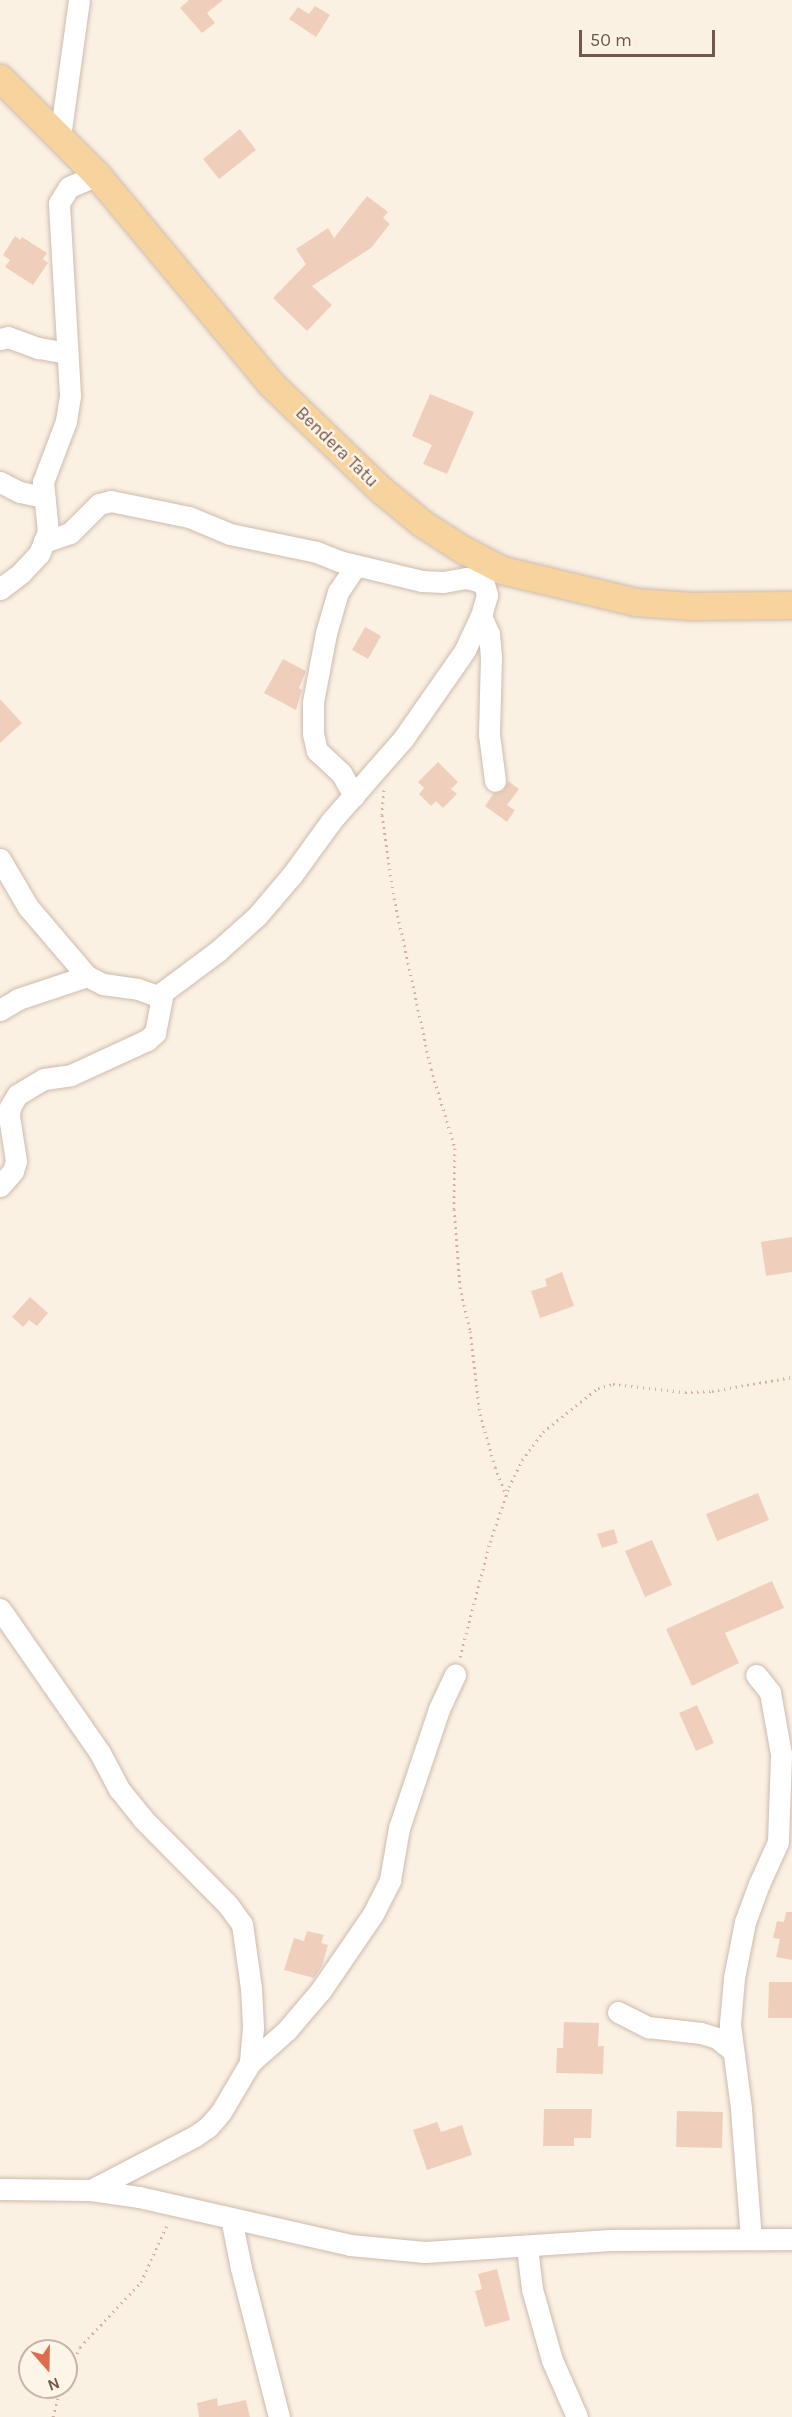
<!DOCTYPE html>
<html>
<head>
<meta charset="utf-8">
<style>
  body { margin:0 }
  #map { position:relative; width:792px; height:2417px; overflow:hidden; background:#fbf1e3; font-family:Karla,sans-serif }
  div>[style] { position:absolute }
  .building>* { inset:0; background:#efcfbc }
  .path>* { height:3px; margin-top:-1.5px; transform-origin:0; background:repeating-linear-gradient(90deg,#d4b2a0 0 1.5px,transparent 0 6px) }
  .roads { filter:drop-shadow(0 0 2px #cebbad) drop-shadow(0 0 2px #cebbad) }
  .minor>* { height:21px; margin:-10.5px; padding:0 10.5px; transform-origin:10.5px; border-radius:10.5px; background:#fff }
  .major>* { height:27px; margin:-13.5px; padding:0 13.5px; transform-origin:13.5px; border-radius:13.5px; background:#f7d39e }
  span { translate:-50% -50%; white-space:nowrap; text-align:center; line-height:1.15; -webkit-text-stroke:4.5px #fef5e9; paint-order:stroke }
  .street-label { font-size:18px; color:#72574a }
  .north { position:absolute; left:18px; top:2339px; width:60px; height:60px; box-sizing:border-box; background:#fef5e9; border:2px solid #c6b6a9; border-radius:50%; rotate:160deg; font-size:16px; font-weight:700; line-height:24px; text-align:center; color:#72574a }
  .north::after { content:''; display:block; margin:auto; width:21px; height:27px; background:#e06a4e; clip-path:polygon(50% 0,100% 100%,50% 72%,0 100%) }
  .scale { position:absolute; left:579px; top:30px; width:136px; height:27px; box-sizing:border-box; border:3px solid #72574a; border-top:0; padding-left:8px; font-size:18px; line-height:21px; white-space:nowrap; color:#72574a; -webkit-text-stroke:4px #fef5e9; paint-order:stroke }
</style>
</head>
<body>
<div id="map">
  <div class="building">
    <i style="clip-path:polygon(189px 0,223px 0,207px 13px,215px 23px,202px 33px,180px 8px)"></i>
    <i style="clip-path:polygon(315px 6px,330px 15px,316px 37px,289px 19px,298px 7px,309px 14px)"></i>
    <i style="clip-path:polygon(240px 129px,256px 150px,219px 179px,203px 159px)"></i>
    <i style="clip-path:polygon(367px 196px,388px 212px,383px 218px,390px 224px,371px 248px,312px 286px,332px 305px,307px 331px,273px 298px,306px 264px,296px 249px,328px 228px,334px 238px)"></i>
    <i style="clip-path:polygon(15px 236px,20px 240px,22px 237px,47px 253px,43px 259px,48px 263px,33px 285px,5px 267px,10px 260px,3px 255px)"></i>
    <i style="clip-path:polygon(430px 394px,474px 412px,447px 474px,423px 464px,432px 445px,412px 436px)"></i>
    <i style="clip-path:polygon(365px 627px,381px 636px,368px 659px,352px 650px)"></i>
    <i style="clip-path:polygon(283px 659px,306px 671px,299px 688px,302px 690px,296px 710px,264px 693px)"></i>
    <i style="clip-path:polygon(0 699px,22px 723px,0 743px)"></i>
    <i style="clip-path:polygon(438px 762px,458px 782px,451px 789px,457px 794px,443px 808px,436px 801px,431px 806px,419px 794px,424px 788px,418px 782px)"></i>
    <i style="clip-path:polygon(508px 781px,519px 789px,507px 805px,515px 810px,507px 822px,485px 806px,494px 793px,503px 791px)"></i>
    <i style="clip-path:polygon(792px 1237px,792px 1272px,766px 1276px,761px 1242px)"></i>
    <i style="clip-path:polygon(562px 1272px,574px 1306px,540px 1318px,531px 1291px,547px 1286px,545px 1279px)"></i>
    <i style="clip-path:polygon(30px 1297px,48px 1313px,37px 1326px,29px 1320px,23px 1327px,12px 1317px)"></i>
    <i style="clip-path:polygon(758px 1493px,769px 1520px,717px 1541px,706px 1514px)"></i>
    <i style="clip-path:polygon(614px 1529px,618px 1543px,602px 1548px,597px 1534px)"></i>
    <i style="clip-path:polygon(652px 1540px,672px 1585px,645px 1597px,625px 1551px)"></i>
    <i style="clip-path:polygon(772px 1581px,784px 1608px,725px 1633px,739px 1663px,692px 1686px,666px 1629px)"></i>
    <i style="clip-path:polygon(697px 1705px,714px 1743px,696px 1751px,679px 1713px)"></i>
    <i style="clip-path:polygon(786px 1912px,792px 1912px,792px 1960px,776px 1957px,780px 1939px,773px 1938px,777px 1921px,784px 1922px)"></i>
    <i style="clip-path:polygon(307px 1931px,324px 1935px,321px 1943px,328px 1945px,322px 1966px,314px 1978px,284px 1970px,294px 1938px,304px 1941px)"></i>
    <i style="clip-path:polygon(769px 1982px,792px 1982px,792px 2018px,768px 2018px)"></i>
    <i style="clip-path:polygon(564px 2022px,599px 2023px,598px 2046px,604px 2046px,603px 2074px,556px 2073px,557px 2048px,563px 2048px)"></i>
    <i style="clip-path:polygon(544px 2109px,592px 2109px,591px 2138px,574px 2138px,574px 2146px,543px 2146px)"></i>
    <i style="clip-path:polygon(677px 2111px,723px 2112px,722px 2148px,676px 2147px)"></i>
    <i style="clip-path:polygon(437px 2122px,441px 2132px,462px 2125px,472px 2155px,427px 2170px,413px 2130px)"></i>
    <i style="clip-path:polygon(497px 2269px,510px 2320px,485px 2327px,475px 2291px,482px 2289px,478px 2274px)"></i>
    <i style="clip-path:polygon(217px 2398px,218px 2406px,246px 2400px,250px 2417px,199px 2417px,197px 2403px)"></i>
  </div>
  <div class="path">
    <i style="left:384px;top:790px;width:25px;rotate:95deg"></i>
    <i style="left:382px;top:815px;width:84px;rotate:81.8deg"></i>
    <i style="left:394px;top:898px;width:175px;rotate:77.8deg"></i>
    <i style="left:431px;top:1069px;width:83px;rotate:73.1deg"></i>
    <i style="left:455px;top:1148px;width:61px;rotate:90.9deg"></i>
    <i style="left:454px;top:1209px;width:78px;rotate:85.6deg"></i>
    <i style="left:460px;top:1287px;width:45px;rotate:77.2deg"></i>
    <i style="left:470px;top:1331px;width:84px;rotate:83.1deg"></i>
    <i style="left:480px;top:1414px;width:55px;rotate:74.2deg"></i>
    <i style="left:495px;top:1467px;width:31px;rotate:68deg"></i>
    <i style="left:460px;top:1657px;width:119px;rotate:-75.4deg"></i>
    <i style="left:490px;top:1542px;width:58px;rotate:-70.9deg"></i>
    <i style="left:509px;top:1487px;width:30px;rotate:-64deg"></i>
    <i style="left:522px;top:1460px;width:35px;rotate:-53deg"></i>
    <i style="left:543px;top:1432px;width:70px;rotate:-38.7deg"></i>
    <i style="left:598px;top:1388px;width:16px;rotate:-15deg"></i>
    <i style="left:613px;top:1384px;width:72px;rotate:6.3deg"></i>
    <i style="left:685px;top:1392px;width:27px;rotate:-2deg"></i>
    <i style="left:712px;top:1391px;width:81px;rotate:-9.9deg"></i>
    <i style="left:66px;top:2375px;width:31px;rotate:-63deg"></i>
    <i style="left:80px;top:2347px;width:89px;rotate:-46.8deg"></i>
    <i style="left:141px;top:2282px;width:65px;rotate:-65.4deg"></i>
    <i style="left:53px;top:2417px;width:31px;rotate:-75deg"></i>
  </div>
  <div class="roads">
    <div class="minor">
      <i style="left:60px;top:137px;width:138px;rotate:-82.1deg"></i>
      <i style="left:0;top:339px;width:8px;rotate:-14deg"></i>
      <i style="left:8px;top:337px;width:33px;rotate:20deg"></i>
      <i style="left:39px;top:348px;width:29px;rotate:10deg"></i>
      <i style="left:0;top:482px;width:22px;rotate:27deg"></i>
      <i style="left:20px;top:492px;width:25px;rotate:12deg"></i>
      <i style="left:0;top:589px;width:26px;rotate:-37deg"></i>
      <i style="left:21px;top:573px;width:26px;rotate:-47deg"></i>
      <i style="left:39px;top:554px;width:24px;rotate:-68deg"></i>
      <i style="left:48px;top:532px;width:50px;rotate:-95.7deg"></i>
      <i style="left:43px;top:482px;width:65px;rotate:-69.3deg"></i>
      <i style="left:66px;top:421px;width:26px;rotate:-81deg"></i>
      <i style="left:70px;top:395px;width:192px;rotate:-93.3deg"></i>
      <i style="left:59px;top:203px;width:19px;rotate:-58deg"></i>
      <i style="left:69px;top:187px;width:30px;rotate:-23deg"></i>
      <i style="left:481px;top:616px;width:20px;rotate:66deg"></i>
      <i style="left:489px;top:634px;width:23px;rotate:85deg"></i>
      <i style="left:491px;top:657px;width:77px;rotate:91.5deg"></i>
      <i style="left:489px;top:734px;width:47px;rotate:82.7deg"></i>
      <i style="left:354px;top:796px;width:26px;rotate:-119deg"></i>
      <i style="left:341px;top:773px;width:33px;rotate:-137deg"></i>
      <i style="left:317px;top:751px;width:17px;rotate:-103deg"></i>
      <i style="left:313px;top:734px;width:32px;rotate:-90deg"></i>
      <i style="left:313px;top:702px;width:70px;rotate:-79.3deg"></i>
      <i style="left:326px;top:633px;width:43px;rotate:-73.7deg"></i>
      <i style="left:338px;top:592px;width:32px;rotate:-56deg"></i>
      <i style="left:0;top:859px;width:56px;rotate:59.7deg"></i>
      <i style="left:28px;top:907px;width:91px;rotate:49.5deg"></i>
      <i style="left:87px;top:976px;width:18px;rotate:27deg"></i>
      <i style="left:103px;top:984px;width:35px;rotate:8deg"></i>
      <i style="left:138px;top:989px;width:23px;rotate:20deg"></i>
      <i style="left:0;top:1010px;width:21px;rotate:-31deg"></i>
      <i style="left:18px;top:999px;width:73px;rotate:-18.4deg"></i>
      <i style="left:0;top:1186px;width:20px;rotate:-49deg"></i>
      <i style="left:13px;top:1171px;width:10px;rotate:-73deg"></i>
      <i style="left:16px;top:1161px;width:46px;rotate:-98.8deg"></i>
      <i style="left:9px;top:1116px;width:9px;rotate:-84deg"></i>
      <i style="left:10px;top:1107px;width:14px;rotate:-60deg"></i>
      <i style="left:17px;top:1095px;width:31px;rotate:-31deg"></i>
      <i style="left:44px;top:1079px;width:27px;rotate:-8deg"></i>
      <i style="left:71px;top:1075px;width:84px;rotate:-24.7deg"></i>
      <i style="left:147px;top:1040px;width:11px;rotate:-41deg"></i>
      <i style="left:155px;top:1033px;width:42px;rotate:-79deg"></i>
      <i style="left:163px;top:992px;width:69px;rotate:-36.7deg"></i>
      <i style="left:218px;top:951px;width:52px;rotate:-41.9deg"></i>
      <i style="left:257px;top:916px;width:54px;rotate:-49.5deg"></i>
      <i style="left:292px;top:875px;width:68px;rotate:-54deg"></i>
      <i style="left:332px;top:820px;width:108px;rotate:-48.8deg"></i>
      <i style="left:403px;top:739px;width:108px;rotate:-55.1deg"></i>
      <i style="left:465px;top:650px;width:38px;rotate:-65deg"></i>
      <i style="left:481px;top:616px;width:22px;rotate:-74deg"></i>
      <i style="left:487px;top:595px;width:11px;rotate:-105deg"></i>
      <i style="left:484px;top:584px;width:7px;rotate:-153deg"></i>
      <i style="left:478px;top:581px;width:12px;rotate:-166deg"></i>
      <i style="left:466px;top:578px;width:23px;rotate:170deg"></i>
      <i style="left:443px;top:582px;width:21px;rotate:-177deg"></i>
      <i style="left:422px;top:581px;width:85px;rotate:-166.5deg"></i>
      <i style="left:339px;top:561px;width:24px;rotate:-158deg"></i>
      <i style="left:317px;top:552px;width:89px;rotate:-168.3deg"></i>
      <i style="left:230px;top:534px;width:44px;rotate:-157.5deg"></i>
      <i style="left:189px;top:517px;width:80px;rotate:-168.4deg"></i>
      <i style="left:111px;top:501px;width:12px;rotate:166deg"></i>
      <i style="left:99px;top:504px;width:41px;rotate:135deg"></i>
      <i style="left:70px;top:533px;width:28px;rotate:161deg"></i>
      <i style="left:0;top:1609px;width:175px;rotate:55.2deg"></i>
      <i style="left:100px;top:1753px;width:41px;rotate:62.2deg"></i>
      <i style="left:119px;top:1789px;width:38px;rotate:51deg"></i>
      <i style="left:143px;top:1819px;width:121px;rotate:45.3deg"></i>
      <i style="left:228px;top:1905px;width:24px;rotate:54deg"></i>
      <i style="left:242px;top:1924px;width:65px;rotate:82deg"></i>
      <i style="left:251px;top:1988px;width:39px;rotate:87deg"></i>
      <i style="left:253px;top:2027px;width:36px;rotate:95deg"></i>
      <i style="left:618px;top:2012px;width:34px;rotate:27deg"></i>
      <i style="left:648px;top:2027px;width:53px;rotate:6.5deg"></i>
      <i style="left:701px;top:2033px;width:17px;rotate:17deg"></i>
      <i style="left:717px;top:2038px;width:19px;rotate:39deg"></i>
      <i style="left:0;top:2189px;width:91px;rotate:0.6deg"></i>
      <i style="left:91px;top:2190px;width:49px;rotate:8.3deg"></i>
      <i style="left:139px;top:2197px;width:216px;rotate:12.8deg"></i>
      <i style="left:350px;top:2245px;width:75px;rotate:5.3deg"></i>
      <i style="left:425px;top:2252px;width:185px;rotate:-3.7deg"></i>
      <i style="left:610px;top:2240px;width:182px;rotate:-0.3deg"></i>
      <i style="left:91px;top:2190px;width:117px;rotate:-27.4deg"></i>
      <i style="left:195px;top:2136px;width:16px;rotate:-35deg"></i>
      <i style="left:208px;top:2127px;width:20px;rotate:-49deg"></i>
      <i style="left:221px;top:2112px;width:57px;rotate:-59.4deg"></i>
      <i style="left:250px;top:2063px;width:50px;rotate:-41.7deg"></i>
      <i style="left:287px;top:2030px;width:52px;rotate:-49.6deg"></i>
      <i style="left:321px;top:1990px;width:92px;rotate:-55.6deg"></i>
      <i style="left:373px;top:1914px;width:38px;rotate:-63deg"></i>
      <i style="left:390px;top:1880px;width:53px;rotate:-80.2deg"></i>
      <i style="left:399px;top:1828px;width:126px;rotate:-71.4deg"></i>
      <i style="left:439px;top:1709px;width:38px;rotate:-65deg"></i>
      <i style="left:231px;top:2218px;width:51px;rotate:78.7deg"></i>
      <i style="left:241px;top:2268px;width:154px;rotate:75.7deg"></i>
      <i style="left:751px;top:2239px;width:131px;rotate:-94.4deg"></i>
      <i style="left:741px;top:2108px;width:85px;rotate:-97.5deg"></i>
      <i style="left:730px;top:2024px;width:46px;rotate:-85deg"></i>
      <i style="left:734px;top:1978px;width:57px;rotate:-78.9deg"></i>
      <i style="left:745px;top:1922px;width:40px;rotate:-69.8deg"></i>
      <i style="left:759px;top:1884px;width:46px;rotate:-65.7deg"></i>
      <i style="left:778px;top:1842px;width:88px;rotate:-88deg"></i>
      <i style="left:781px;top:1754px;width:63px;rotate:-100.1deg"></i>
      <i style="left:770px;top:1692px;width:22px;rotate:-129deg"></i>
      <i style="left:527px;top:2247px;width:42px;rotate:83.2deg"></i>
      <i style="left:532px;top:2289px;width:74px;rotate:74.3deg"></i>
      <i style="left:552px;top:2360px;width:62px;rotate:66.3deg"></i>
    </div>
    <div class="major">
      <i style="left:0;top:78px;width:137px;rotate:45deg"></i>
      <i style="left:97px;top:175px;width:271px;rotate:50.2deg"></i>
      <i style="left:270px;top:383px;width:153px;rotate:43.9deg"></i>
      <i style="left:380px;top:489px;width:55px;rotate:39.1deg"></i>
      <i style="left:423px;top:524px;width:46px;rotate:32.7deg"></i>
      <i style="left:462px;top:549px;width:45px;rotate:27.7deg"></i>
      <i style="left:502px;top:570px;width:137px;rotate:13.5deg"></i>
      <i style="left:635px;top:602px;width:56px;rotate:4.1deg"></i>
      <i style="left:691px;top:606px;width:101px;rotate:-0.6deg"></i>
    </div>
  </div>
  <div class="street-label">
    <span style="left:337px;top:447px;rotate:44deg">Bendera Tatu</span>
  </div>
  <div class="north">N</div>
  <div class="scale">50 m</div>
</div>
</body>
</html>
